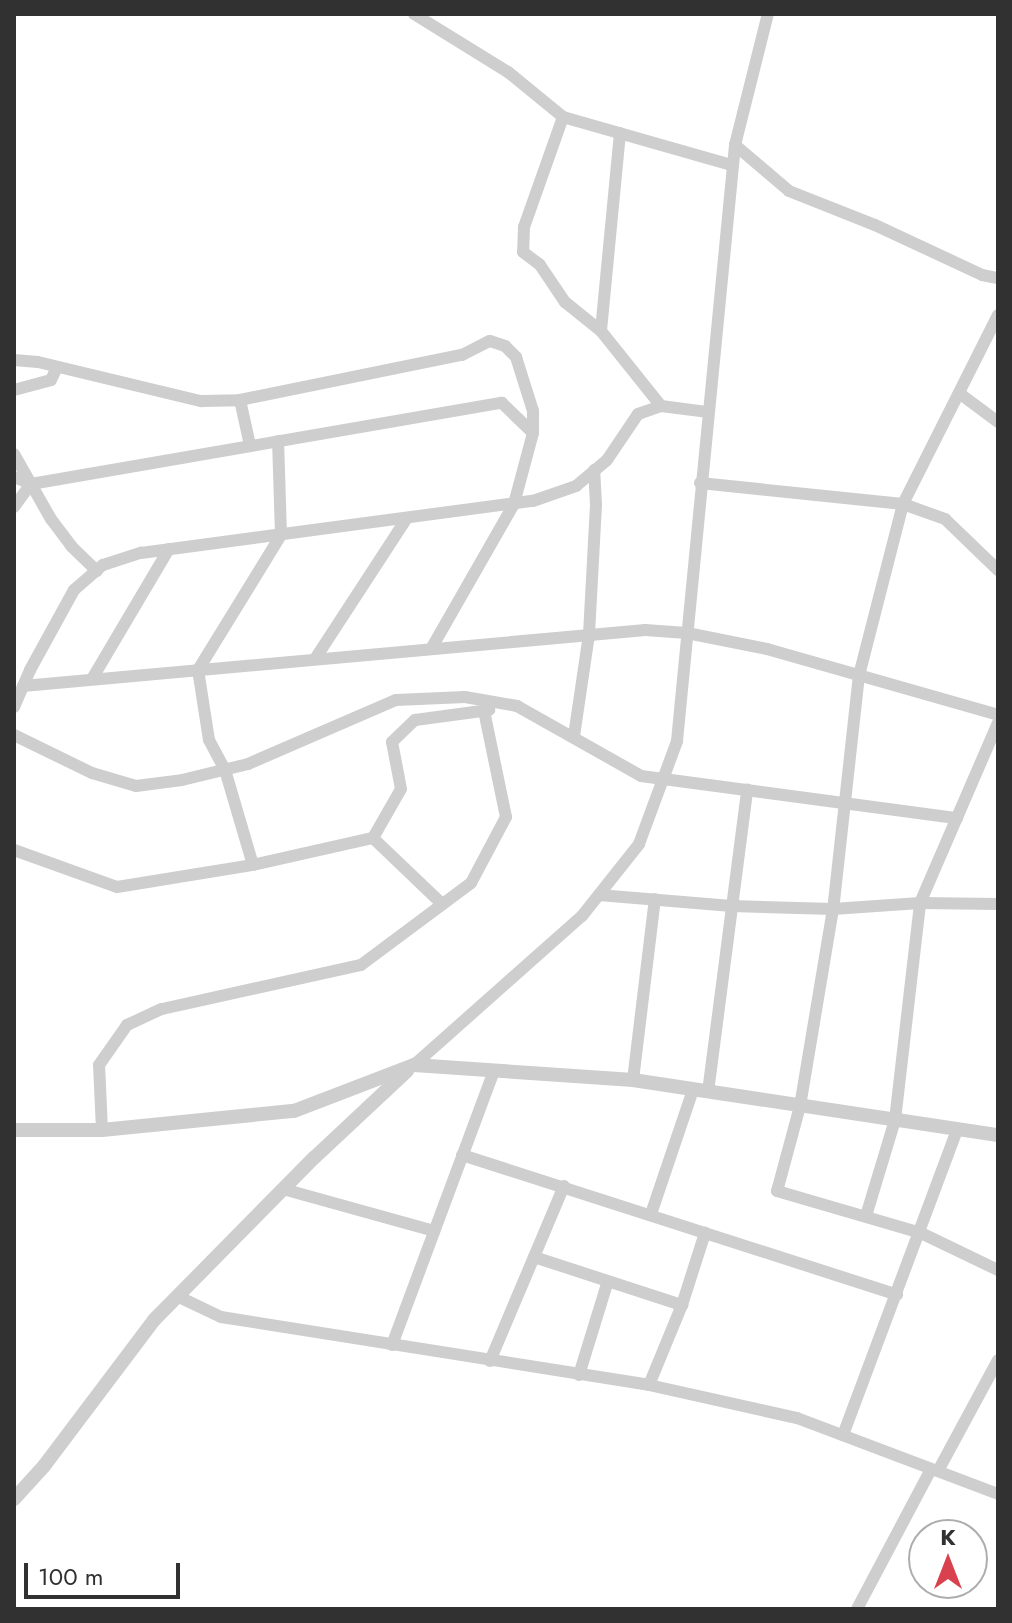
<!DOCTYPE html>
<html>
<head>
<meta charset="utf-8">
<style>
  body { margin:0 }
  #map { position:relative; width:1012px; height:1623px; overflow:hidden; background:#fff; font-family:Jost,sans-serif }
  div>[style] { position:absolute }
  .minor>* { height:12px; margin:-6px; padding:0 6px; transform-origin:6px; border-radius:6px; background:#cecece }
  .tertiary>* { height:14px; margin:-7px; padding:0 7px; transform-origin:7px; border-radius:7px; background:#cecece }
  span { translate:-50% -50%; white-space:nowrap; text-align:center; line-height:1.15; -webkit-text-stroke:8px #fff; paint-order:stroke }
  .frame { position:absolute; inset:0; border:16px solid #313131; pointer-events:none }
  .north { position:absolute; left:908px; top:1519px; width:80px; height:80px; box-sizing:border-box; background:#fff; border:2px solid #adadad; border-radius:50%; rotate:0deg; font-size:22px; font-weight:700; line-height:32px; text-align:center; color:#313131 }
  .north::after { content:''; display:block; margin:auto; width:28px; height:36px; background:#da414f; clip-path:polygon(50% 0,100% 100%,50% 72%,0 100%) }
  .scale { position:absolute; left:24px; top:1563px; width:156px; height:36px; box-sizing:border-box; border:4px solid #313131; border-top:0; padding-left:10px; font-size:24px; line-height:28px; white-space:nowrap; color:#313131; -webkit-text-stroke:6px #fff; paint-order:stroke }
</style>
</head>
<body>
<div id="map">
  <div class="minor">
    <i style="left:414px;top:14px;width:110px;rotate:31.7deg"></i>
    <i style="left:508px;top:72px;width:71px;rotate:39.3deg"></i>
    <i style="left:563px;top:117px;width:176px;rotate:15.9deg"></i>
    <i style="left:563px;top:117px;width:117px;rotate:109.5deg"></i>
    <i style="left:524px;top:227px;width:25px;rotate:92deg"></i>
    <i style="left:523px;top:252px;width:21px;rotate:37deg"></i>
    <i style="left:540px;top:265px;width:45px;rotate:56deg"></i>
    <i style="left:565px;top:302px;width:46px;rotate:38.9deg"></i>
    <i style="left:620px;top:133px;width:199px;rotate:95.5deg"></i>
    <i style="left:601px;top:331px;width:96px;rotate:51.3deg"></i>
    <i style="left:735px;top:145px;width:71px;rotate:40.4deg"></i>
    <i style="left:789px;top:191px;width:92px;rotate:21.6deg"></i>
    <i style="left:875px;top:225px;width:118px;rotate:25deg"></i>
    <i style="left:982px;top:275px;width:16px;rotate:11deg"></i>
    <i style="left:998px;top:315px;width:212px;rotate:116.7deg"></i>
    <i style="left:903px;top:504px;width:177px;rotate:104.4deg"></i>
    <i style="left:859px;top:675px;width:235px;rotate:96.3deg"></i>
    <i style="left:833px;top:909px;width:200px;rotate:99.5deg"></i>
    <i style="left:800px;top:1106px;width:88px;rotate:105.1deg"></i>
    <i style="left:777px;top:1191px;width:150px;rotate:16.3deg"></i>
    <i style="left:921px;top:1233px;width:85px;rotate:25.7deg"></i>
    <i style="left:14px;top:360px;width:24px;rotate:5deg"></i>
    <i style="left:38px;top:362px;width:168px;rotate:13.5deg"></i>
    <i style="left:201px;top:401px;width:39px;rotate:-1deg"></i>
    <i style="left:240px;top:400px;width:227px;rotate:-11.5deg"></i>
    <i style="left:462px;top:355px;width:31px;rotate:-27deg"></i>
    <i style="left:490px;top:341px;width:16px;rotate:18deg"></i>
    <i style="left:505px;top:346px;width:16px;rotate:45deg"></i>
    <i style="left:516px;top:357px;width:57px;rotate:72.5deg"></i>
    <i style="left:533px;top:411px;width:22px;rotate:90deg"></i>
    <i style="left:14px;top:390px;width:38px;rotate:-15deg"></i>
    <i style="left:51px;top:380px;width:14px;rotate:-65deg"></i>
    <i style="left:959px;top:393px;width:49px;rotate:36.6deg"></i>
    <i style="left:240px;top:400px;width:46px;rotate:77.5deg"></i>
    <i style="left:14px;top:454px;width:75px;rotate:60.4deg"></i>
    <i style="left:51px;top:519px;width:34px;rotate:53deg"></i>
    <i style="left:71px;top:546px;width:36px;rotate:44deg"></i>
    <i style="left:14px;top:477px;width:18px;rotate:22deg"></i>
    <i style="left:31px;top:484px;width:478px;rotate:-9.8deg"></i>
    <i style="left:502px;top:403px;width:43px;rotate:44.1deg"></i>
    <i style="left:533px;top:433px;width:73px;rotate:105deg"></i>
    <i style="left:514px;top:504px;width:167px;rotate:119.8deg"></i>
    <i style="left:700px;top:483px;width:204px;rotate:5.9deg"></i>
    <i style="left:903px;top:504px;width:45px;rotate:19.7deg"></i>
    <i style="left:945px;top:519px;width:74px;rotate:43.9deg"></i>
    <i style="left:14px;top:507px;width:29px;rotate:-54deg"></i>
    <i style="left:315px;top:659px;width:168px;rotate:-56.9deg"></i>
    <i style="left:92px;top:679px;width:151px;rotate:-59.4deg"></i>
    <i style="left:23px;top:686px;width:625px;rotate:-5.14deg"></i>
    <i style="left:645px;top:630px;width:42px;rotate:4.1deg"></i>
    <i style="left:687px;top:633px;width:82px;rotate:11.3deg"></i>
    <i style="left:767px;top:649px;width:240px;rotate:15.9deg"></i>
    <i style="left:14px;top:707px;width:40px;rotate:-66.6deg"></i>
    <i style="left:30px;top:670px;width:91px;rotate:-61.2deg"></i>
    <i style="left:74px;top:590px;width:38px;rotate:-41deg"></i>
    <i style="left:103px;top:565px;width:40px;rotate:-18deg"></i>
    <i style="left:141px;top:553px;width:395px;rotate:-7.6deg"></i>
    <i style="left:533px;top:501px;width:46px;rotate:-19.2deg"></i>
    <i style="left:576px;top:486px;width:40px;rotate:-40deg"></i>
    <i style="left:607px;top:460px;width:55px;rotate:-56deg"></i>
    <i style="left:638px;top:414px;width:24px;rotate:-19deg"></i>
    <i style="left:661px;top:406px;width:46px;rotate:7.4deg"></i>
    <i style="left:14px;top:735px;width:87px;rotate:26deg"></i>
    <i style="left:92px;top:773px;width:46px;rotate:16.5deg"></i>
    <i style="left:136px;top:786px;width:46px;rotate:-7.4deg"></i>
    <i style="left:182px;top:780px;width:68px;rotate:-13.6deg"></i>
    <i style="left:248px;top:764px;width:161px;rotate:-23.4deg"></i>
    <i style="left:396px;top:700px;width:69px;rotate:-2.5deg"></i>
    <i style="left:465px;top:697px;width:53px;rotate:9.8deg"></i>
    <i style="left:517px;top:706px;width:142px;rotate:29.4deg"></i>
    <i style="left:641px;top:776px;width:319px;rotate:7.6deg"></i>
    <i style="left:574px;top:736px;width:103px;rotate:-81.6deg"></i>
    <i style="left:589px;top:634px;width:129px;rotate:-86.9deg"></i>
    <i style="left:596px;top:505px;width:35px;rotate:-93deg"></i>
    <i style="left:373px;top:838px;width:95px;rotate:43.7deg"></i>
    <i style="left:14px;top:850px;width:109px;rotate:19.8deg"></i>
    <i style="left:117px;top:887px;width:138px;rotate:-9.2deg"></i>
    <i style="left:253px;top:865px;width:123px;rotate:-12.7deg"></i>
    <i style="left:373px;top:838px;width:56px;rotate:-60.3deg"></i>
    <i style="left:401px;top:789px;width:48px;rotate:-100.8deg"></i>
    <i style="left:392px;top:742px;width:32px;rotate:-44deg"></i>
    <i style="left:415px;top:720px;width:75px;rotate:-7.7deg"></i>
    <i style="left:253px;top:865px;width:99px;rotate:-106.4deg"></i>
    <i style="left:225px;top:770px;width:34px;rotate:-118deg"></i>
    <i style="left:209px;top:740px;width:71px;rotate:-98.9deg"></i>
    <i style="left:198px;top:670px;width:158px;rotate:-58.4deg"></i>
    <i style="left:281px;top:535px;width:94px;rotate:-91.8deg"></i>
    <i style="left:599px;top:895px;width:133px;rotate:4.7deg"></i>
    <i style="left:732px;top:906px;width:101px;rotate:1.7deg"></i>
    <i style="left:833px;top:909px;width:87px;rotate:-3.9deg"></i>
    <i style="left:920px;top:903px;width:78px;rotate:0.7deg"></i>
    <i style="left:414px;top:1065px;width:225px;rotate:-41.6deg"></i>
    <i style="left:582px;top:916px;width:92px;rotate:-51.6deg"></i>
    <i style="left:639px;top:844px;width:110px;rotate:-69.7deg"></i>
    <i style="left:677px;top:741px;width:599px;rotate:-84.44deg"></i>
    <i style="left:735px;top:145px;width:135px;rotate:-75.9deg"></i>
    <i style="left:633px;top:1080px;width:182px;rotate:-83.1deg"></i>
    <i style="left:708px;top:1092px;width:305px;rotate:-82.6deg"></i>
    <i style="left:102px;top:1130px;width:65px;rotate:-92.6deg"></i>
    <i style="left:99px;top:1065px;width:49px;rotate:-55deg"></i>
    <i style="left:127px;top:1025px;width:38px;rotate:-25deg"></i>
    <i style="left:162px;top:1009px;width:204px;rotate:-12.5deg"></i>
    <i style="left:361px;top:965px;width:137px;rotate:-36.7deg"></i>
    <i style="left:471px;top:883px;width:75px;rotate:-62.1deg"></i>
    <i style="left:506px;top:817px;width:108px;rotate:-101.7deg"></i>
    <i style="left:462px;top:1155px;width:457px;rotate:17.8deg"></i>
    <i style="left:283px;top:1189px;width:157px;rotate:15.5deg"></i>
    <i style="left:651px;top:1214px;width:131px;rotate:-71.3deg"></i>
    <i style="left:866px;top:1216px;width:100px;rotate:-73.2deg"></i>
    <i style="left:895px;top:1120px;width:218px;rotate:-83.4deg"></i>
    <i style="left:920px;top:903px;width:196px;rotate:-66.6deg"></i>
    <i style="left:534px;top:1257px;width:156px;rotate:18deg"></i>
    <i style="left:177px;top:1296px;width:49px;rotate:25.5deg"></i>
    <i style="left:221px;top:1317px;width:433px;rotate:9deg"></i>
    <i style="left:649px;top:1385px;width:152px;rotate:12.6deg"></i>
    <i style="left:797px;top:1418px;width:215px;rotate:20.7deg"></i>
    <i style="left:392px;top:1345px;width:293px;rotate:-69.6deg"></i>
    <i style="left:490px;top:1361px;width:190px;rotate:-67.1deg"></i>
    <i style="left:579px;top:1375px;width:98px;rotate:-72.9deg"></i>
    <i style="left:649px;top:1385px;width:87px;rotate:-67.6deg"></i>
    <i style="left:682px;top:1305px;width:76px;rotate:-72.3deg"></i>
    <i style="left:843px;top:1435px;width:326px;rotate:-69.5deg"></i>
    <i style="left:938px;top:1471px;width:126px;rotate:-61.6deg"></i>
    <i style="left:857px;top:1609px;width:158px;rotate:-62.1deg"></i>
  </div>
  <div class="tertiary">
    <i style="left:14px;top:1130px;width:88px"></i>
    <i style="left:102px;top:1130px;width:193px;rotate:-5.7deg"></i>
    <i style="left:294px;top:1111px;width:129px;rotate:-21deg"></i>
    <i style="left:414px;top:1065px;width:220px;rotate:3.9deg"></i>
    <i style="left:633px;top:1080px;width:369px;rotate:8.6deg"></i>
    <i style="left:14px;top:1499px;width:45px;rotate:-47.7deg"></i>
    <i style="left:44px;top:1466px;width:183px;rotate:-53deg"></i>
    <i style="left:154px;top:1320px;width:229px;rotate:-45.4deg"></i>
    <i style="left:315px;top:1157px;width:126px;rotate:-43.1deg"></i>
  </div>
  <div class="frame"></div>
  <div class="north">K</div>
  <div class="scale">100 m</div>
</div>
</body>
</html>
